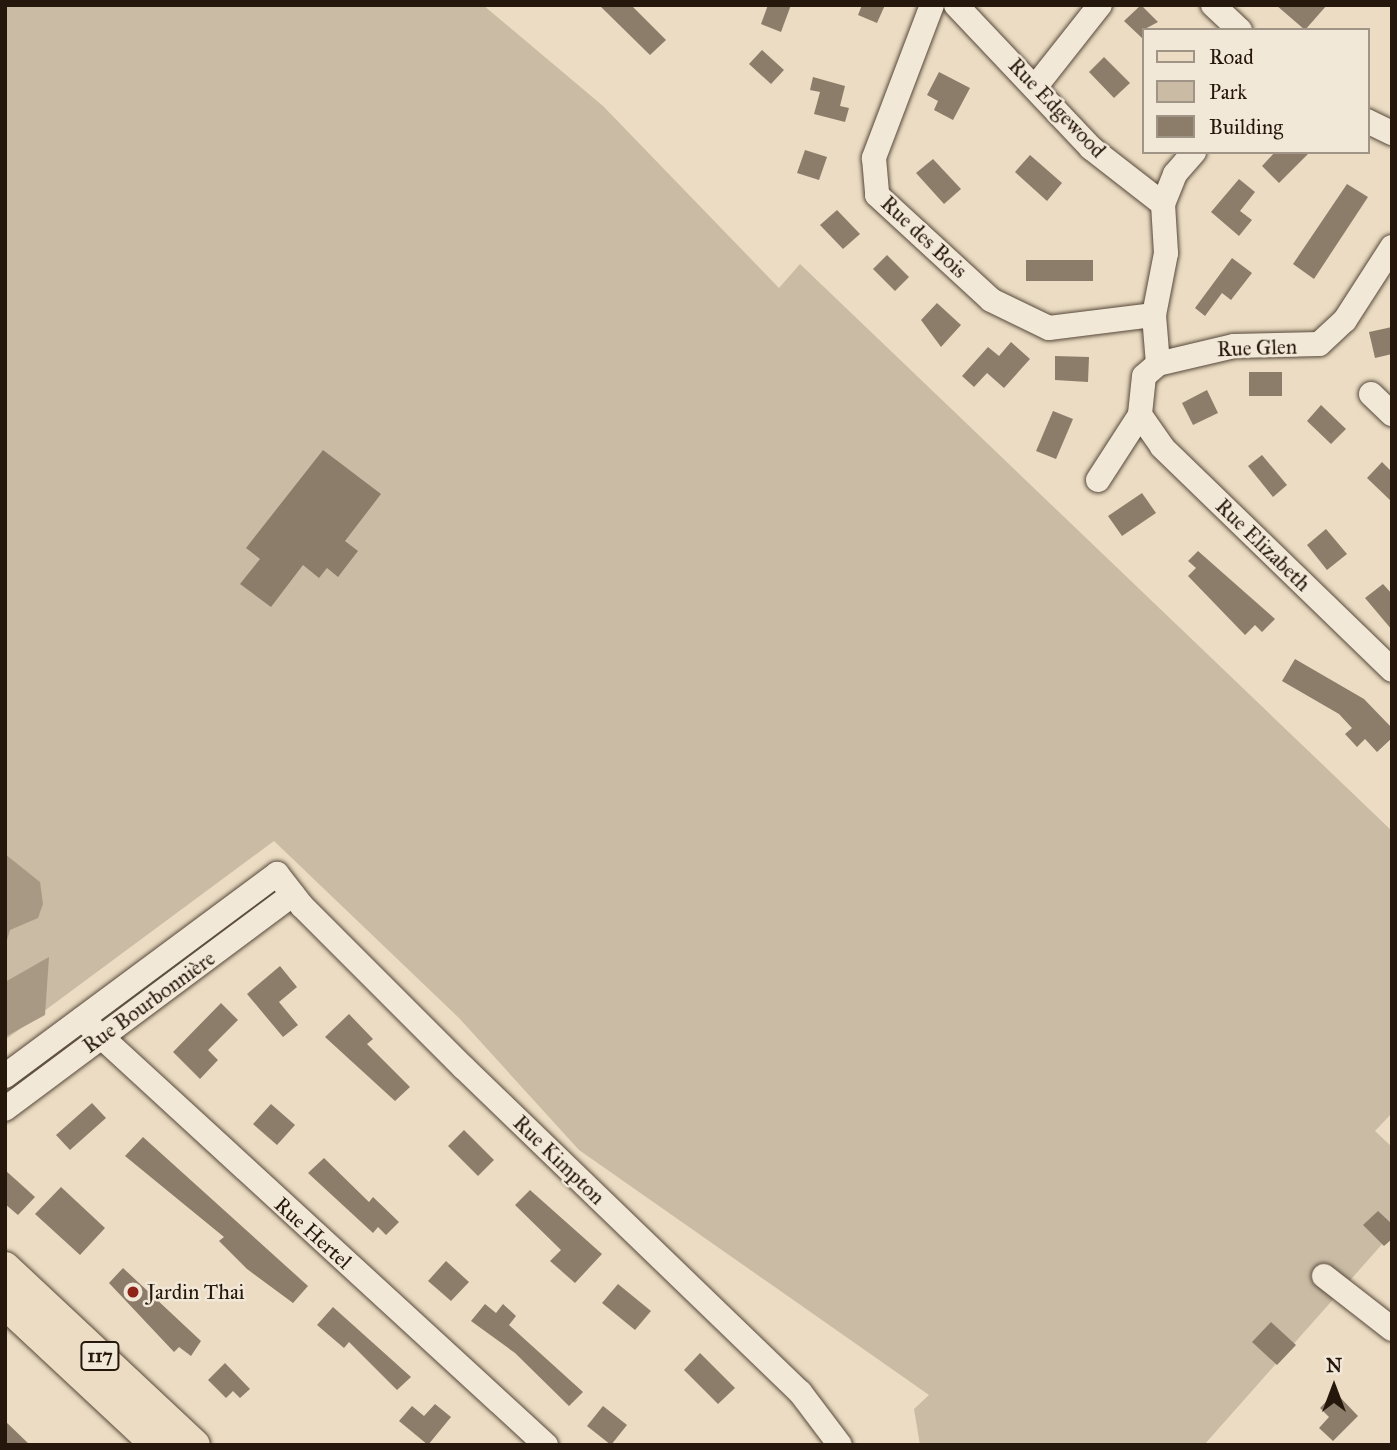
<!DOCTYPE html>
<html>
<head>
<meta charset="utf-8">
<style>
  body { margin:0 }
  #map { position:relative; width:1397px; height:1450px; overflow:hidden; background:#ebdcc3; font-family:"IM FELL Great Primer",serif }
  div>[style] { position:absolute }
  .green>* { inset:0; background:#c9bba4 }
  .water>* { inset:0; background:#a89984 }
  .building>* { inset:0; background:#8c7d6b }
  .roads { filter:drop-shadow(0 0 2px #564839) drop-shadow(0 0 2px #564839) }
  .minor>* { height:24px; margin:-12px; padding:0 12px; transform-origin:12px; border-radius:12px; background:#f2e8d8 }
  .major>* { height:30px; margin:-15px; padding:0 15px; transform-origin:15px; border-radius:15px; background:#ebdcc3 }
  .dots>* { width:19px; height:19px; translate:-50% -50%; box-sizing:border-box; border:4px solid #f2e8d8; border-radius:50% }
  span { translate:-50% -50%; white-space:nowrap; text-align:center; line-height:1.15; -webkit-text-stroke:5px #f2e8d8; paint-order:stroke }
  .shield-label span { padding:2px 5px; background:#f2e8d8; border:2px solid; border-radius:5px; -webkit-text-stroke-width:0 }
  .shield-label { font-size:19px; color:#25170b; font-weight:700 }
  .street-label { font-size:21px; color:#25170b }
  .poi-label { font-size:21px; color:#25170b }
  .left { translate:0 -50%; text-align:left }
  .frame { position:absolute; inset:0; border:7px solid #25170b; pointer-events:none }
  .legend { position:absolute; left:1142px; top:28px; width:228px; height:126px; box-sizing:border-box; background:#f2e8d8; border:2px solid #a09486; margin:0; padding:9px 12px; list-style:none; font-size:21px; color:#25170b }
  .legend li { display:flex; align-items:center; gap:14px; height:35px }
  .legend b { width:35px; border:2px solid #a09486 }
  .north { position:absolute; left:1299px; top:1352px; width:70px; height:70px; -webkit-text-stroke:5px #f2e8d8; paint-order:stroke; rotate:0deg; font-size:19px; font-weight:700; line-height:28px; text-align:center; color:#25170b }
  .north::after { content:''; display:block; margin:auto; width:24px; height:32px; background:#25170b; clip-path:polygon(50% 0,100% 100%,50% 72%,0 100%) }
</style>
</head>
<body>
<div id="map">
  <div class="green">
    <i style="clip-path:polygon(5px 5px,483px 5px,603px 106px,779px 288px,800px 264px,1392px 831px,1392px 1113px,1375px 1131px,1392px 1147px,1392px 1233px,1204px 1445px,920px 1445px,914px 1409px,929px 1395px,579px 1150px,459px 1018px,274px 841px,5px 1040px)"></i>
  </div>
  <div class="water">
    <i style="clip-path:polygon(5px 854px,40px 882px,43px 904px,38px 918px,10px 930px,5px 946px)"></i>
    <i style="clip-path:polygon(49px 957px,45px 1015px,5px 1037px,5px 982px)"></i>
  </div>
  <div class="building">
    <i style="clip-path:polygon(599px 5px,631px 5px,666px 40px,650px 55px)"></i>
    <i style="clip-path:polygon(768px 5px,791px 5px,781px 32px,761px 24px)"></i>
    <i style="clip-path:polygon(862px 5px,885px 5px,877px 23px,858px 15px)"></i>
    <i style="clip-path:polygon(1141px 5px,1158px 22px,1143px 30px,1143px 39px,1124px 21px)"></i>
    <i style="clip-path:polygon(1276px 5px,1327px 5px,1305px 30px)"></i>
    <i style="clip-path:polygon(762px 50px,784px 70px,771px 84px,749px 64px)"></i>
    <i style="clip-path:polygon(1104px 57px,1130px 83px,1114px 98px,1089px 72px)"></i>
    <i style="clip-path:polygon(939px 72px,970px 88px,953px 120px,934px 110px,938px 101px,927px 95px)"></i>
    <i style="clip-path:polygon(813px 77px,845px 86px,840px 106px,849px 108px,845px 122px,814px 114px,820px 92px,810px 90px)"></i>
    <i style="clip-path:polygon(805px 150px,827px 157px,819px 180px,797px 173px)"></i>
    <i style="clip-path:polygon(1275px 152px,1310px 152px,1279px 183px,1262px 166px)"></i>
    <i style="clip-path:polygon(1030px 155px,1062px 183px,1047px 201px,1015px 172px)"></i>
    <i style="clip-path:polygon(933px 159px,961px 189px,944px 204px,916px 173px)"></i>
    <i style="clip-path:polygon(1239px 179px,1255px 192px,1240px 211px,1252px 220px,1239px 236px,1211px 212px)"></i>
    <i style="clip-path:polygon(1347px 184px,1368px 197px,1314px 279px,1293px 264px)"></i>
    <i style="clip-path:polygon(837px 210px,860px 234px,843px 249px,820px 225px)"></i>
    <i style="clip-path:polygon(887px 255px,909px 277px,895px 291px,873px 269px)"></i>
    <i style="clip-path:polygon(1232px 258px,1252px 273px,1231px 300px,1222px 293px,1205px 316px,1195px 308px)"></i>
    <i style="clip-path:polygon(1026px 260px,1093px 260px,1093px 281px,1026px 281px)"></i>
    <i style="clip-path:polygon(937px 303px,961px 325px,941px 347px,921px 320px)"></i>
    <i style="clip-path:polygon(1392px 327px,1392px 354px,1375px 358px,1369px 332px)"></i>
    <i style="clip-path:polygon(1011px 342px,1030px 359px,1004px 388px,987px 373px,974px 387px,962px 376px,988px 347px,999px 356px)"></i>
    <i style="clip-path:polygon(1055px 356px,1089px 357px,1088px 382px,1055px 380px)"></i>
    <i style="clip-path:polygon(1249px 372px,1282px 372px,1282px 396px,1249px 396px)"></i>
    <i style="clip-path:polygon(1207px 390px,1218px 413px,1193px 425px,1182px 403px)"></i>
    <i style="clip-path:polygon(1321px 405px,1346px 429px,1331px 444px,1307px 421px)"></i>
    <i style="clip-path:polygon(1053px 411px,1073px 419px,1056px 459px,1036px 451px)"></i>
    <i style="clip-path:polygon(323px 450px,381px 494px,345px 541px,358px 551px,338px 577px,327px 568px,319px 578px,303px 565px,271px 607px,240px 584px,260px 559px,246px 548px)"></i>
    <i style="clip-path:polygon(1262px 455px,1287px 485px,1273px 497px,1248px 466px)"></i>
    <i style="clip-path:polygon(1382px 462px,1392px 472px,1392px 502px,1367px 478px)"></i>
    <i style="clip-path:polygon(1142px 493px,1156px 513px,1122px 536px,1108px 516px)"></i>
    <i style="clip-path:polygon(1326px 529px,1347px 554px,1327px 570px,1307px 545px)"></i>
    <i style="clip-path:polygon(1198px 551px,1275px 619px,1262px 632px,1255px 625px,1245px 635px,1188px 576px,1196px 568px,1188px 561px)"></i>
    <i style="clip-path:polygon(1383px 584px,1392px 594px,1392px 630px,1365px 598px)"></i>
    <i style="clip-path:polygon(1295px 659px,1364px 699px,1392px 728px,1392px 738px,1377px 752px,1365px 739px,1357px 747px,1345px 734px,1352px 728px,1339px 714px,1282px 681px)"></i>
    <i style="clip-path:polygon(280px 966px,297px 987px,279px 1002px,298px 1025px,283px 1037px,247px 994px)"></i>
    <i style="clip-path:polygon(221px 1003px,238px 1020px,208px 1050px,218px 1060px,200px 1079px,173px 1052px)"></i>
    <i style="clip-path:polygon(349px 1014px,373px 1039px,367px 1044px,410px 1087px,395px 1101px,325px 1037px)"></i>
    <i style="clip-path:polygon(92px 1103px,106px 1118px,70px 1150px,56px 1135px)"></i>
    <i style="clip-path:polygon(271px 1104px,295px 1125px,277px 1145px,253px 1124px)"></i>
    <i style="clip-path:polygon(464px 1130px,494px 1160px,478px 1176px,448px 1146px)"></i>
    <i style="clip-path:polygon(143px 1137px,308px 1286px,293px 1303px,247px 1269px,219px 1241px,224px 1237px,125px 1156px)"></i>
    <i style="clip-path:polygon(324px 1158px,369px 1202px,373px 1197px,399px 1222px,386px 1235px,378px 1227px,373px 1233px,308px 1173px)"></i>
    <i style="clip-path:polygon(5px 1170px,35px 1197px,18px 1215px,5px 1204px)"></i>
    <i style="clip-path:polygon(61px 1187px,105px 1228px,80px 1255px,35px 1214px)"></i>
    <i style="clip-path:polygon(530px 1190px,602px 1254px,575px 1283px,550px 1261px,561px 1250px,515px 1205px)"></i>
    <i style="clip-path:polygon(1378px 1211px,1392px 1224px,1392px 1239px,1384px 1246px,1363px 1225px)"></i>
    <i style="clip-path:polygon(446px 1261px,469px 1282px,451px 1301px,428px 1281px)"></i>
    <i style="clip-path:polygon(123px 1268px,201px 1341px,191px 1356px,179px 1347px,174px 1352px,109px 1283px)"></i>
    <i style="clip-path:polygon(618px 1284px,651px 1311px,635px 1330px,602px 1303px)"></i>
    <i style="clip-path:polygon(485px 1304px,496px 1313px,503px 1304px,516px 1316px,509px 1325px,583px 1392px,569px 1406px,515px 1353px,471px 1321px)"></i>
    <i style="clip-path:polygon(333px 1307px,411px 1377px,397px 1390px,349px 1342px,344px 1348px,317px 1325px)"></i>
    <i style="clip-path:polygon(1271px 1322px,1296px 1345px,1277px 1365px,1252px 1342px)"></i>
    <i style="clip-path:polygon(700px 1353px,735px 1388px,718px 1404px,684px 1370px)"></i>
    <i style="clip-path:polygon(225px 1363px,250px 1389px,240px 1398px,233px 1391px,226px 1398px,208px 1380px)"></i>
    <i style="clip-path:polygon(1335px 1392px,1358px 1416px,1333px 1441px,1319px 1428px,1329px 1417px,1320px 1408px)"></i>
    <i style="clip-path:polygon(435px 1404px,451px 1417px,428px 1445px,399px 1421px,412px 1406px,424px 1416px)"></i>
    <i style="clip-path:polygon(603px 1406px,627px 1425px,611px 1445px,587px 1426px)"></i>
    <i style="clip-path:polygon(5px 1421px,30px 1445px,5px 1445px)"></i>
  </div>
  <div class="roads">
    <div class="minor">
      <i style="left:932px;top:5px;width:164px;rotate:110.8deg"></i>
      <i style="left:874px;top:158px;width:37px;rotate:85deg"></i>
      <i style="left:877px;top:195px;width:155px;rotate:42.6deg"></i>
      <i style="left:991px;top:300px;width:64px;rotate:25.8deg"></i>
      <i style="left:1049px;top:328px;width:106px;rotate:-7.1deg"></i>
      <i style="left:956px;top:5px;width:197px;rotate:46.6deg"></i>
      <i style="left:1091px;top:148px;width:91px;rotate:37.9deg"></i>
      <i style="left:1213px;top:5px;width:37px;rotate:43deg"></i>
      <i style="left:1036px;top:86px;width:103px;rotate:-51.7deg"></i>
      <i style="left:1367px;top:121px;width:28px;rotate:26deg"></i>
      <i style="left:1392px;top:247px;width:87px;rotate:122.8deg"></i>
      <i style="left:1345px;top:320px;width:35px;rotate:137deg"></i>
      <i style="left:1319px;top:344px;width:85px;rotate:178.7deg"></i>
      <i style="left:1234px;top:346px;width:78px;rotate:166.7deg"></i>
      <i style="left:1158px;top:364px;width:18px;rotate:139deg"></i>
      <i style="left:1144px;top:376px;width:39px;rotate:96deg"></i>
      <i style="left:1140px;top:415px;width:39px;rotate:55deg"></i>
      <i style="left:1162px;top:447px;width:320px;rotate:44.1deg"></i>
      <i style="left:1158px;top:364px;width:49px;rotate:-94.7deg"></i>
      <i style="left:1154px;top:315px;width:63px;rotate:-79deg"></i>
      <i style="left:1166px;top:253px;width:49px;rotate:-93.5deg"></i>
      <i style="left:1163px;top:204px;width:32px;rotate:-68deg"></i>
      <i style="left:1175px;top:174px;width:29px;rotate:-49deg"></i>
      <i style="left:1371px;top:394px;width:29px;rotate:44deg"></i>
      <i style="left:1098px;top:480px;width:77px;rotate:-57.1deg"></i>
      <i style="left:82px;top:1019px;width:630px;rotate:42.56deg"></i>
      <i style="left:5px;top:1076px;width:339px;rotate:-36.6deg"></i>
      <i style="left:277px;top:874px;width:41px;rotate:52deg"></i>
      <i style="left:302px;top:906px;width:229px;rotate:45deg"></i>
      <i style="left:464px;top:1068px;width:467px;rotate:44deg"></i>
      <i style="left:800px;top:1392px;width:66px;rotate:53deg"></i>
      <i style="left:5px;top:1109px;width:359px;rotate:-36.7deg"></i>
      <i style="left:1324px;top:1276px;width:86px;rotate:37.9deg"></i>
    </div>
    <div class="major">
      <i style="left:5px;top:1267px;width:260px;rotate:43.1deg"></i>
      <i style="left:5px;top:1304px;width:207px;rotate:43deg"></i>
    </div>
  </div>
  <div class="dots">
    <i style="left:133px;top:1292px;background:#8f2418"></i>
  </div>
  <div class="shield-label">
    <span style="left:100px;top:1356px">117</span>
  </div>
  <div class="street-label">
    <span style="left:1057px;top:108px;rotate:46deg">Rue Edgewood</span>
    <span style="left:924px;top:237px;rotate:43deg">Rue des Bois</span>
    <span style="left:1257px;top:348px;rotate:-2deg">Rue Glen</span>
    <span style="left:1263px;top:545px;rotate:44deg">Rue Elizabeth</span>
    <span style="left:149px;top:1002px;rotate:-36deg">Rue Bourbonnière</span>
    <span style="left:559px;top:1160px;rotate:44deg">Rue Kimpton</span>
    <span style="left:313px;top:1233px;rotate:42deg">Rue Hertel</span>
  </div>
  <div class="poi-label">
    <span class="left" style="left:147px;top:1292px">Jardin Thai</span>
  </div>
  <div class="frame"></div>
  <ul class="legend">
  <li><b style="height:9px;background:#ebdcc3"></b>Road</li>
  <li><b style="height:19px;background:#c9bba4"></b>Park</li>
  <li><b style="height:19px;background:#8c7d6b"></b>Building</li>
  </ul>
  <div class="north">N</div>
</div>
</body>
</html>
